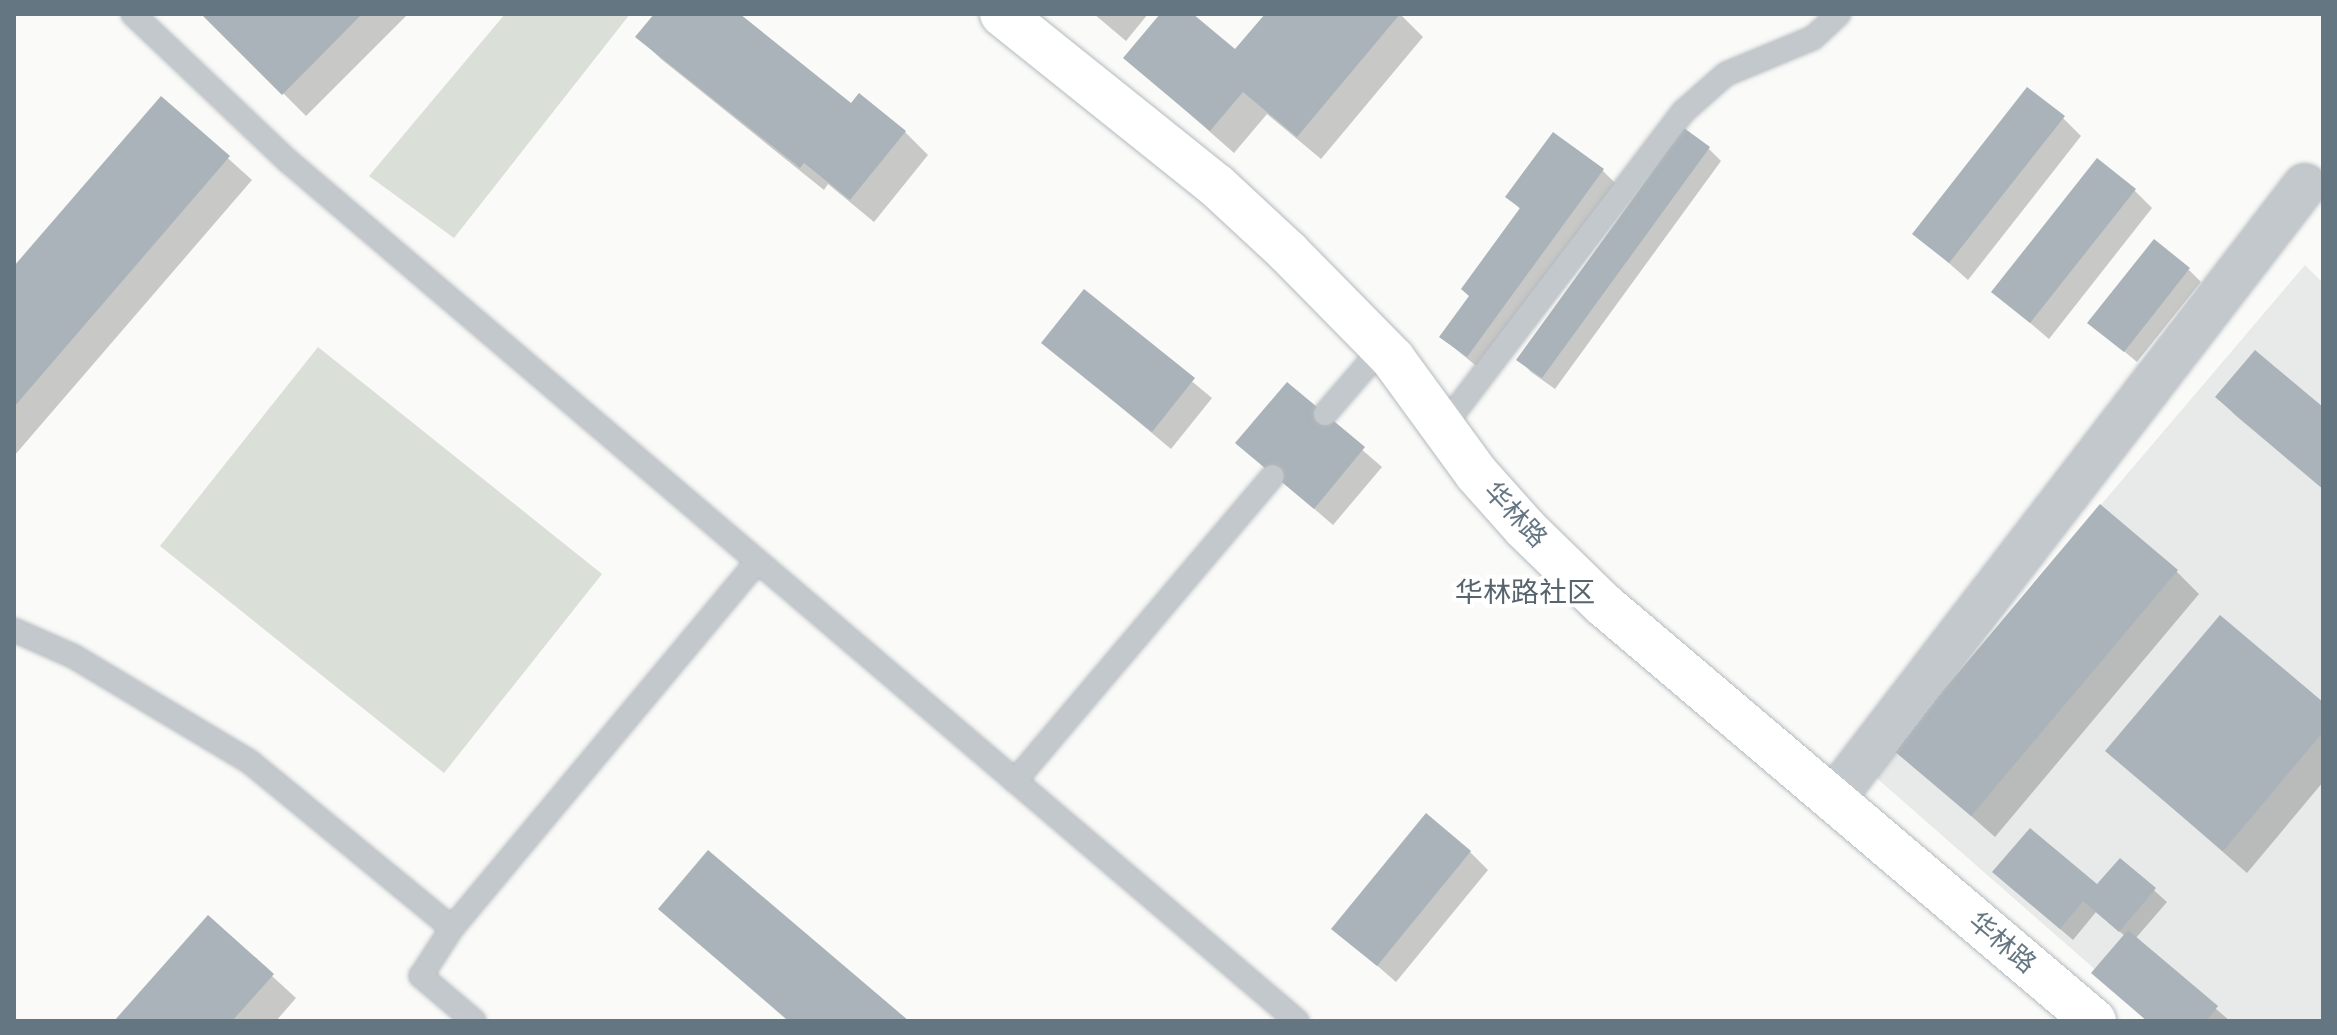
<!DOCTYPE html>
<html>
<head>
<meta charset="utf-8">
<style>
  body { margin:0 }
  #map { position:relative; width:2337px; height:1035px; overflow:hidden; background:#fafaf8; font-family:Montserrat,"Noto Sans SC",sans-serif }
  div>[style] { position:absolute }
  .built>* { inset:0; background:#e8e9e9 }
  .green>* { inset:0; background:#dadfd7 }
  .shadow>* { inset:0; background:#0003 }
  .building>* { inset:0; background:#aab3b9 }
  .roads { filter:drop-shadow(0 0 2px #b3babf) drop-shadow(0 0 2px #b3babf) }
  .lane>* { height:22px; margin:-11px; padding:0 11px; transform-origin:11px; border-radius:11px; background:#c3c8cc }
  .street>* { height:42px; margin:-21px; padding:0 21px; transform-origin:21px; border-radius:21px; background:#c3c8cc }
  .secondary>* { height:44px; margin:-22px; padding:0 22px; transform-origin:22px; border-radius:22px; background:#fff }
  span { translate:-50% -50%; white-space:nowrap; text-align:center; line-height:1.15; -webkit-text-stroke:8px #fff; paint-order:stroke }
  .street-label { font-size:26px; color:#657683 }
  .neighbourhood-label { font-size:28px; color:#57646e }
  .frame { position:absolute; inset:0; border:16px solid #657683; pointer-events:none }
</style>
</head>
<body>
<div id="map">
  <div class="built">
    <i style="clip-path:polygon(2305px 265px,2323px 283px,2323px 1021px,2154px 1021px,1872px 774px)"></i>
  </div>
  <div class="green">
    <i style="clip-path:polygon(505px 14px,630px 14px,454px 238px,369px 176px)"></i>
    <i style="clip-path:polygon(318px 347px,602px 574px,444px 773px,160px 546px)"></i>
  </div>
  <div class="shadow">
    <i style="clip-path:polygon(204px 14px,408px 14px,306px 116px)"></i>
    <i style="clip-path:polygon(656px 14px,737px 14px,851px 106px,905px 132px,928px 155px,874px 222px,828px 184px,824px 190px,661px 59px,638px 37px)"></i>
    <i style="clip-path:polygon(1094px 14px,1148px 14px,1126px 41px)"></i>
    <i style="clip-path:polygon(1163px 14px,1190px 14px,1236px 52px,1268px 14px,1400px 14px,1423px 37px,1321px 159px,1267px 114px,1234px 153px,1126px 58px)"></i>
    <i style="clip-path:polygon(161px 98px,252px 180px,14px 456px,14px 269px)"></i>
    <i style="clip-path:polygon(2063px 118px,2081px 136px,1968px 280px,1915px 233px)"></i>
    <i style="clip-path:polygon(1553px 135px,1603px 171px,1621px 189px,1486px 374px,1441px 337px,1471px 296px,1521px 210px,1508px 196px)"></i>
    <i style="clip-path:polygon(1708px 148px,1721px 161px,1555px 389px,1531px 372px,1519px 360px)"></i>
    <i style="clip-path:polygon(2134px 190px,2152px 208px,2049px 339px,1994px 292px)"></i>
    <i style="clip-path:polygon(2189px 270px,2201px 282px,2137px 362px,2090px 323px)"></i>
    <i style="clip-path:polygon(1084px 292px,1212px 398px,1171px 449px,1044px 343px)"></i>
    <i style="clip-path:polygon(1287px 385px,1382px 467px,1333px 525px,1238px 443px)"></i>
    <i style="clip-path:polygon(2217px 397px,2323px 410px,2323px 489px,2235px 415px)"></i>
    <i style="clip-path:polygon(2176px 571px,2199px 594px,1995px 837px,1896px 750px)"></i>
    <i style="clip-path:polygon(2323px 704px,2323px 782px,2247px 873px,2107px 751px)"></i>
    <i style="clip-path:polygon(1470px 852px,1488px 870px,1396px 982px,1334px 928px)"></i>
    <i style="clip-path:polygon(2120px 860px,2167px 902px,2135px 939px,2230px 1021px,2147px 1021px,2094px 973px,2125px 936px,2096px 912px,2073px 940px,2007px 884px,2097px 887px)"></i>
    <i style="clip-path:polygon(660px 909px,906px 1021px,788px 1021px)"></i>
    <i style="clip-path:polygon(209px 918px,296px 998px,276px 1021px,117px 1021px)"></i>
  </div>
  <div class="building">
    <i style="clip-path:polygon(201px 14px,362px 14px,282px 95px)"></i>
    <i style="clip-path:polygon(654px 14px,740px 14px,851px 103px,859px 93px,906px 131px,850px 200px,804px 163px,800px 168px,635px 37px)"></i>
    <i style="clip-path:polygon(1160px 14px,1193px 14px,1235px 49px,1265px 14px,1400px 14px,1297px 137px,1243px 92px,1210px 131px,1123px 58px)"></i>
    <i style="clip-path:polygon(2027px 87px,2065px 116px,1949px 263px,1912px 234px)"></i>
    <i style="clip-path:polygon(161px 96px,230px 156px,14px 407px,14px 266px)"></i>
    <i style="clip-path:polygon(1684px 128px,1710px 147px,1542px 378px,1516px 360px)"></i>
    <i style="clip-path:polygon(1553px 132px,1604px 169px,1467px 357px,1439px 337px,1469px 296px,1461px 289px,1520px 208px,1505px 197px)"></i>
    <i style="clip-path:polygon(2097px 158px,2136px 189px,2030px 323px,1991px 292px)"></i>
    <i style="clip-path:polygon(2154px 239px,2190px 268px,2124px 352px,2087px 323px)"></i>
    <i style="clip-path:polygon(1084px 289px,1195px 378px,1152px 432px,1041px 343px)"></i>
    <i style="clip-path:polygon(2255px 350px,2323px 407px,2323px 489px,2215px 397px)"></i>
    <i style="clip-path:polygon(1287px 382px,1365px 447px,1314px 509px,1235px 443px)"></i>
    <i style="clip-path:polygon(2100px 504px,2178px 570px,1971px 816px,1893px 750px)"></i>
    <i style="clip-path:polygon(2220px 615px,2323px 702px,2323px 732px,2223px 851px,2105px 751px)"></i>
    <i style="clip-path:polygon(1426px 813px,1471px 851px,1377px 966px,1331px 929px)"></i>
    <i style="clip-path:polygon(2030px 828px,2097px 884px,2120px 858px,2156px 888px,2119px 932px,2083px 901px,2060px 929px,1992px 872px)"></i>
    <i style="clip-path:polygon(708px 850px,909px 1021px,789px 1021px,658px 909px)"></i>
    <i style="clip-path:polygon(208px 915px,274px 974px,232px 1021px,114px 1021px)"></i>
    <i style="clip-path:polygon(2128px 930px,2218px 1006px,2206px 1021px,2147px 1021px,2091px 973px)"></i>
  </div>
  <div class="roads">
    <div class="lane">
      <i style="left:133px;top:14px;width:214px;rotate:43.5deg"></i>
      <i style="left:288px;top:161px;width:1326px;rotate:40.44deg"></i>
      <i style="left:1325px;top:414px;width:87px;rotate:-49.2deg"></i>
      <i style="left:1443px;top:427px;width:396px;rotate:-52.7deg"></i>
      <i style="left:1683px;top:112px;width:57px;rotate:-41.5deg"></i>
      <i style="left:1726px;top:74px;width:94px;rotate:-22.5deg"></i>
      <i style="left:1813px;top:38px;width:35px;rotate:-43deg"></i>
      <i style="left:14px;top:630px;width:64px;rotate:23.8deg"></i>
      <i style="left:73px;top:656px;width:206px;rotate:30.9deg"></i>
      <i style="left:250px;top:762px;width:261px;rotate:39.4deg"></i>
      <i style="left:1015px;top:781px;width:399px;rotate:-49.8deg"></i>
      <i style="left:474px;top:1021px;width:70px;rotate:-139.7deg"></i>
      <i style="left:421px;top:976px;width:57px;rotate:-57.1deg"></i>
      <i style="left:452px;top:928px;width:476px;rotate:-50.2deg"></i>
    </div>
    <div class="street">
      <i style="left:1833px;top:799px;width:774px;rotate:-52.45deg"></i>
    </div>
    <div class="secondary">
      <i style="left:1002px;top:14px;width:275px;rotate:38.7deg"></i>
      <i style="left:1217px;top:186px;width:97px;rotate:42.9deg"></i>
      <i style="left:1288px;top:252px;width:150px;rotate:45.5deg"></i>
      <i style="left:1393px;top:359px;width:141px;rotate:53.9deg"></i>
      <i style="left:1476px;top:473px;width:74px;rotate:48.3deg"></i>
      <i style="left:1525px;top:528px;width:110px;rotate:44.3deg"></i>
      <i style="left:1604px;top:605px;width:643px;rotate:40.33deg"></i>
    </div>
  </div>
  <div class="street-label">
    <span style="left:1515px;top:515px;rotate:47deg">华林路</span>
    <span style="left:2002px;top:943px;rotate:40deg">华林路</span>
  </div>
  <div class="neighbourhood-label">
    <span style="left:1525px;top:592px">华林路社区</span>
  </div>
  <div class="frame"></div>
</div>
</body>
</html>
